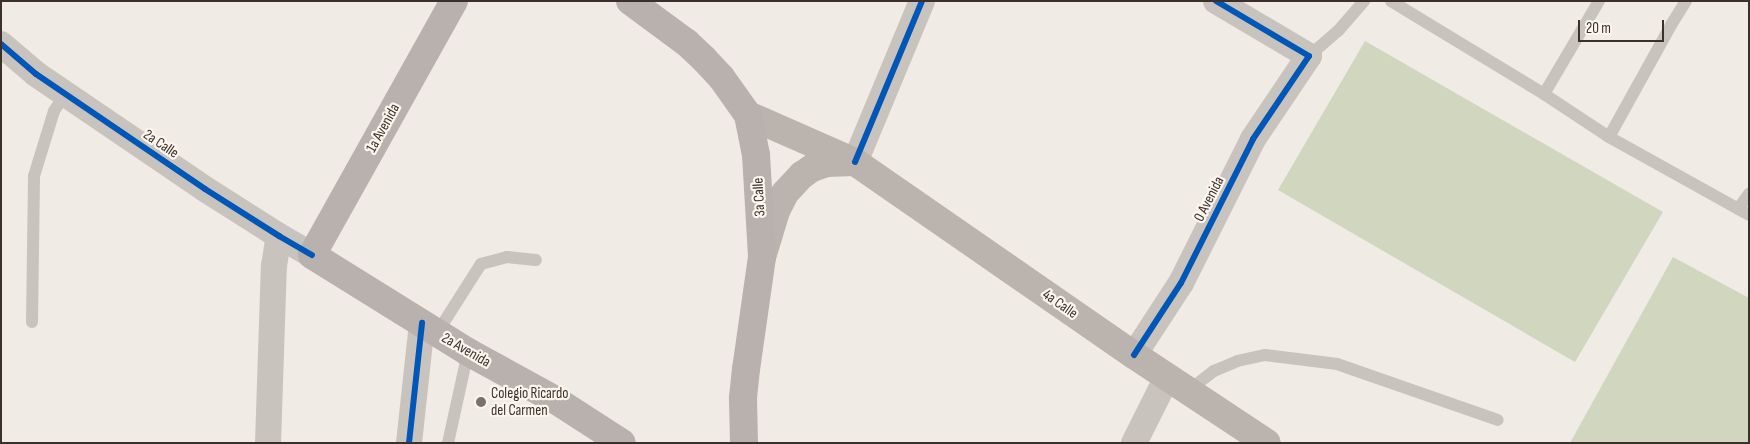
<!DOCTYPE html>
<html>
<head>
<meta charset="utf-8">
<style>
  body { margin:0 }
  #map { position:relative; width:1750px; height:444px; overflow:hidden; background:#f0ebe5; font-family:"Sofia Sans Condensed",sans-serif }
  div>[style] { position:absolute }
  .green>* { inset:0; background:#d1d6bf }
  .lane>* { height:12px; margin:-6px; padding:0 6px; transform-origin:6px; border-radius:6px; background:#c9c3be }
  .street>* { height:26px; margin:-13px; padding:0 13px; transform-origin:13px; border-radius:13px; background:#c9c3be }
  .secondary>* { height:28px; margin:-14px; padding:0 14px; transform-origin:14px; border-radius:14px; background:#bab3ae }
  .primary>* { height:28px; margin:-14px; padding:0 14px; transform-origin:14px; border-radius:14px; background:#b8b1ad }
  .cycleway>* { height:6px; margin:-3px; padding:0 3px; transform-origin:3px; border-radius:3px; background:#0057b8 }
  .dots>* { width:14px; height:14px; translate:-50% -50%; box-sizing:border-box; border:2px solid #fbf5ee; border-radius:50% }
  span { translate:-50% -50%; white-space:nowrap; text-align:center; line-height:1.15; -webkit-text-stroke:4.5px #fbf5ee; paint-order:stroke }
  .street-label { font-size:15px; color:#3b302b }
  .poi-label { font-size:15px; color:#3b302b }
  .left { translate:0 -50%; text-align:left }
  .frame { position:absolute; inset:0; border:2px solid #3b302b; pointer-events:none }
  .scale { position:absolute; left:1578px; top:20px; width:86px; height:22px; box-sizing:border-box; border:2px solid #3b302b; border-top:0; padding-left:6px; font-size:15px; line-height:18px; white-space:nowrap; color:#3b302b; -webkit-text-stroke:4px #fbf5ee; paint-order:stroke }
</style>
</head>
<body>
<div id="map">
  <div class="green">
    <i style="clip-path:polygon(1365px 41px,1663px 212px,1575px 362px,1278px 190px)"></i>
    <i style="clip-path:polygon(1673px 257px,1749px 298px,1749px 443px,1570px 443px)"></i>
  </div>
  <div class="lane">
    <i style="left:1391px;top:1px;width:179px;rotate:31.3deg"></i>
    <i style="left:1544px;top:94px;width:78px;rotate:33.5deg"></i>
    <i style="left:1609px;top:137px;width:160px;rotate:29.1deg"></i>
    <i style="left:1309px;top:56px;width:38px;rotate:-41deg"></i>
    <i style="left:1338px;top:31px;width:40px;rotate:-49deg"></i>
    <i style="left:1544px;top:94px;width:108px;rotate:-59.4deg"></i>
    <i style="left:1609px;top:137px;width:128px;rotate:-61deg"></i>
    <i style="left:1671px;top:25px;width:28px;rotate:-58deg"></i>
    <i style="left:1738px;top:209px;width:19px;rotate:-54deg"></i>
    <i style="left:32px;top:322px;width:146px;rotate:-89.2deg"></i>
    <i style="left:34px;top:176px;width:68px;rotate:-72.9deg"></i>
    <i style="left:54px;top:111px;width:22px;rotate:-56deg"></i>
    <i style="left:437px;top:333px;width:82px;rotate:-57.5deg"></i>
    <i style="left:481px;top:264px;width:27px;rotate:-15deg"></i>
    <i style="left:507px;top:257px;width:29px;rotate:6deg"></i>
    <i style="left:1188px;top:391px;width:33px;rotate:-38deg"></i>
    <i style="left:1214px;top:371px;width:25px;rotate:-23deg"></i>
    <i style="left:1237px;top:361px;width:29px;rotate:-12deg"></i>
    <i style="left:1265px;top:355px;width:73px;rotate:7.1deg"></i>
    <i style="left:1337px;top:364px;width:170px;rotate:19.2deg"></i>
    <i style="left:448px;top:443px;width:93px;rotate:-77.6deg"></i>
  </div>
  <div class="street">
    <i style="left:1px;top:44px;width:46px;rotate:40.6deg"></i>
    <i style="left:36px;top:74px;width:204px;rotate:34.2deg"></i>
    <i style="left:205px;top:189px;width:88px;rotate:32.4deg"></i>
    <i style="left:279px;top:236px;width:38px;rotate:30deg"></i>
    <i style="left:855px;top:162px;width:174px;rotate:-67.4deg"></i>
    <i style="left:1134px;top:355px;width:86px;rotate:-56.9deg"></i>
    <i style="left:1181px;top:283px;width:161px;rotate:-63.4deg"></i>
    <i style="left:1253px;top:139px;width:100px;rotate:-56deg"></i>
    <i style="left:1309px;top:56px;width:108px;rotate:-149.4deg"></i>
    <i style="left:268px;top:443px;width:177px;rotate:-88.1deg"></i>
    <i style="left:274px;top:266px;width:30px;rotate:-81deg"></i>
    <i style="left:409px;top:443px;width:121px;rotate:-83.8deg"></i>
    <i style="left:1134px;top:443px;width:74px;rotate:-63.4deg"></i>
  </div>
  <div class="secondary">
    <i style="left:748px;top:115px;width:117px;rotate:23.7deg"></i>
    <i style="left:855px;top:162px;width:339px;rotate:34.7deg"></i>
    <i style="left:1134px;top:355px;width:159px;rotate:33.5deg"></i>
    <i style="left:763px;top:254px;width:45px;rotate:-73.2deg"></i>
    <i style="left:776px;top:211px;width:20px;rotate:-63deg"></i>
    <i style="left:785px;top:193px;width:25px;rotate:-47deg"></i>
    <i style="left:802px;top:175px;width:12px;rotate:-35deg"></i>
    <i style="left:812px;top:168px;width:16px;rotate:-18deg"></i>
    <i style="left:827px;top:163px;width:26px;rotate:-2deg"></i>
  </div>
  <div class="primary">
    <i style="left:454px;top:1px;width:291px;rotate:119.2deg"></i>
    <i style="left:312px;top:255px;width:184px;rotate:31.9deg"></i>
    <i style="left:468px;top:352px;width:102px;rotate:28.8deg"></i>
    <i style="left:557px;top:401px;width:77px;rotate:32.9deg"></i>
    <i style="left:630px;top:1px;width:71px;rotate:36.4deg"></i>
    <i style="left:687px;top:43px;width:23px;rotate:43deg"></i>
    <i style="left:704px;top:59px;width:25px;rotate:47deg"></i>
    <i style="left:721px;top:77px;width:47px;rotate:54.6deg"></i>
    <i style="left:748px;top:115px;width:41px;rotate:78.7deg"></i>
    <i style="left:756px;top:155px;width:102px;rotate:86.6deg"></i>
    <i style="left:762px;top:257px;width:113px;rotate:98.1deg"></i>
    <i style="left:746px;top:369px;width:30px;rotate:96deg"></i>
    <i style="left:743px;top:399px;width:44px;rotate:88.7deg"></i>
  </div>
  <div class="cycleway">
    <i style="left:1px;top:44px;width:46px;rotate:40.6deg"></i>
    <i style="left:36px;top:74px;width:204px;rotate:34.2deg"></i>
    <i style="left:205px;top:189px;width:88px;rotate:32.4deg"></i>
    <i style="left:279px;top:236px;width:38px;rotate:30deg"></i>
    <i style="left:855px;top:162px;width:174px;rotate:-67.4deg"></i>
    <i style="left:1134px;top:355px;width:86px;rotate:-56.9deg"></i>
    <i style="left:1181px;top:283px;width:161px;rotate:-63.4deg"></i>
    <i style="left:1253px;top:139px;width:100px;rotate:-56deg"></i>
    <i style="left:1309px;top:56px;width:108px;rotate:-149.4deg"></i>
    <i style="left:409px;top:443px;width:121px;rotate:-83.8deg"></i>
  </div>
  <div class="dots">
    <i style="left:481px;top:402px;background:#7a716c"></i>
  </div>
  <div class="street-label">
    <span style="left:383px;top:128px;rotate:-61deg">1a Avenida</span>
    <span style="left:161px;top:144px;rotate:34deg">2a Calle</span>
    <span style="left:759px;top:197px;rotate:-93deg">3a Calle</span>
    <span style="left:1209px;top:199px;rotate:-63deg">0 Avenida</span>
    <span style="left:1060px;top:304px;rotate:35deg">4a Calle</span>
    <span style="left:466px;top:350px;rotate:30deg">2a Avenida</span>
  </div>
  <div class="poi-label">
    <span class="left" style="left:491px;top:402px">Colegio Ricardo<br>del Carmen</span>
  </div>
  <div class="frame"></div>
  <div class="scale">20 m</div>
</div>
</body>
</html>
